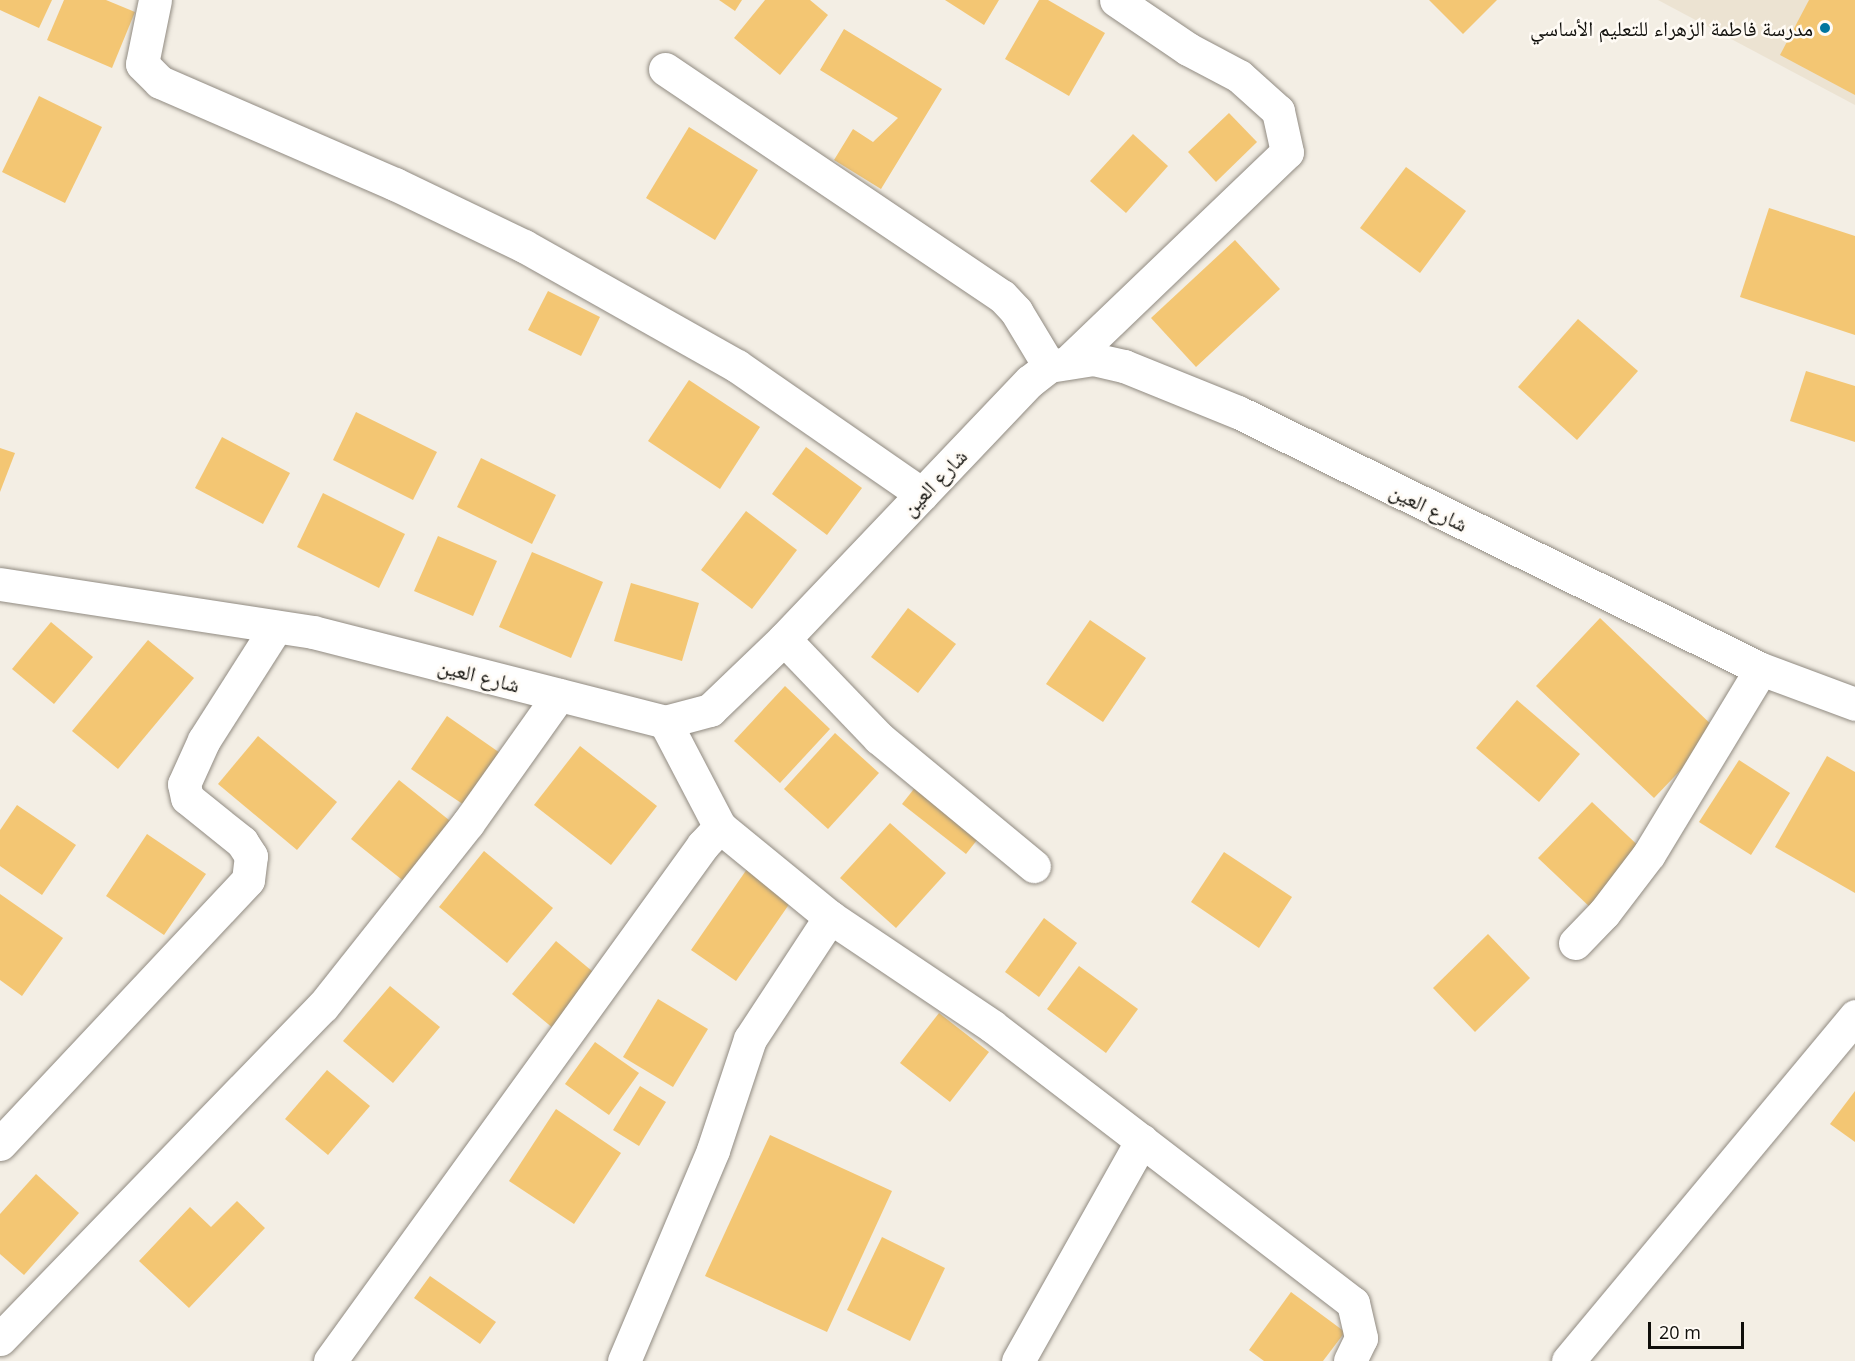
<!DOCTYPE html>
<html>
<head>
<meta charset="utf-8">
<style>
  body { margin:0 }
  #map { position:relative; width:1855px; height:1361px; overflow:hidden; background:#f3eee4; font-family:"Open Sans","Noto Naskh Arabic",sans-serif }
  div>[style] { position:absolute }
  .built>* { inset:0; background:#ece3d2 }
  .building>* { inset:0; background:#f3c673 }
  .roads { filter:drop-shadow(0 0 2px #918b82) drop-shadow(0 0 2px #918b82) }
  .minor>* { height:33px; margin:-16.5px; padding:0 16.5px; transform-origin:16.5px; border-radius:16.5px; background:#fff }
  .dots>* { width:16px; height:16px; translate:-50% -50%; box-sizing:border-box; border:3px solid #fffbf5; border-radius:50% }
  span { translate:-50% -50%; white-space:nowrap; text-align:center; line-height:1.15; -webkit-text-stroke:5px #fffbf5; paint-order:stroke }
  .poi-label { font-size:21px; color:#0f0e0a }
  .right { translate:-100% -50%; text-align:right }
  .street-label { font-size:21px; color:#0f0e0a }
  .scale { position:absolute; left:1648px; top:1322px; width:96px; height:27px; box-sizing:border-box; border:3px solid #0f0e0a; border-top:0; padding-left:8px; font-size:18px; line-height:21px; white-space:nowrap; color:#0f0e0a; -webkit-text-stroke:4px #fffbf5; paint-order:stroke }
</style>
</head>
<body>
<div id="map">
  <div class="built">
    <i style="clip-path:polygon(1658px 0,1855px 0,1855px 105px)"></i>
  </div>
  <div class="building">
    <i style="clip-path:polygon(0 0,52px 0,39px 28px,0 10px)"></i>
    <i style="clip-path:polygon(64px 0,106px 0,135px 12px,112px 68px,47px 40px)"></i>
    <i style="clip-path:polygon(719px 0,742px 0,735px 11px)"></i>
    <i style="clip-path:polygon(765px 0,810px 0,828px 15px,780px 75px,734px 38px)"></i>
    <i style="clip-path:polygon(945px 0,999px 0,984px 25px)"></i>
    <i style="clip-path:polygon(1039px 0,1048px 0,1105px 33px,1069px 96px,1005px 59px)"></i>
    <i style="clip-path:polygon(1429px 0,1497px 0,1463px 34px)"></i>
    <i style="clip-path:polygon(1809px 0,1855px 0,1855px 95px,1780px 55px)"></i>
    <i style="clip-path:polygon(844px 29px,942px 89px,881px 189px,834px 160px,853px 129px,873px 142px,898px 118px,820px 70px)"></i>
    <i style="clip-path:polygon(39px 96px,102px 127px,65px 203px,2px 172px)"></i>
    <i style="clip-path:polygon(1229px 113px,1257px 142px,1216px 182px,1188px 152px)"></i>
    <i style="clip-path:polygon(689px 127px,758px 170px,715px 240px,646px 198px)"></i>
    <i style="clip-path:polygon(1133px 134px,1168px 166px,1126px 213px,1090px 181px)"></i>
    <i style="clip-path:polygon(1406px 167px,1466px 211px,1420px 273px,1360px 228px)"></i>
    <i style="clip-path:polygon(1769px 208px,1855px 236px,1855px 335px,1740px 297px)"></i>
    <i style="clip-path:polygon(1235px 240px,1280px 289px,1196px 367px,1151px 318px)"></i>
    <i style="clip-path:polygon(548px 291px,600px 317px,581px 356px,528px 330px)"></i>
    <i style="clip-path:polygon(1578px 319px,1638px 371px,1577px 440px,1518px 387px)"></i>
    <i style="clip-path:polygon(1806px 371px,1855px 386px,1855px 442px,1790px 421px)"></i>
    <i style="clip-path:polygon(689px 380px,760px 427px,720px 489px,648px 441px)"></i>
    <i style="clip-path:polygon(356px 412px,437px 452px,413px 500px,333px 460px)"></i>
    <i style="clip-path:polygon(222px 437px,290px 473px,263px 524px,195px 488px)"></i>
    <i style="clip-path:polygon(806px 447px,862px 488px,827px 535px,772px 494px)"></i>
    <i style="clip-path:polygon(0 448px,15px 453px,0 492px)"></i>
    <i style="clip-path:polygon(481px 458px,556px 495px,532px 544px,457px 507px)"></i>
    <i style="clip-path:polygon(323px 493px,405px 534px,379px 588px,297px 547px)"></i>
    <i style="clip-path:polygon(746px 511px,797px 550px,752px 609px,701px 570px)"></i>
    <i style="clip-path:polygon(438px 536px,497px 561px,473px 616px,414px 591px)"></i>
    <i style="clip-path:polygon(532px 552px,603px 582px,571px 658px,499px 627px)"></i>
    <i style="clip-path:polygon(631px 583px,699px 603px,682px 661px,614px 641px)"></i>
    <i style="clip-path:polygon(908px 608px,956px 644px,918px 693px,871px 657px)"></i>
    <i style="clip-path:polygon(1600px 618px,1718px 731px,1654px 798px,1536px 686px)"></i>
    <i style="clip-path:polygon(1090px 620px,1146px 658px,1103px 722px,1046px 684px)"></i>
    <i style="clip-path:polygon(51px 622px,93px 657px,54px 704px,12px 669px)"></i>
    <i style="clip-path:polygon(148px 640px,194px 678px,118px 769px,72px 731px)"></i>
    <i style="clip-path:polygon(785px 686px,830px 729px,780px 783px,734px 741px)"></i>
    <i style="clip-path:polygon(1517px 700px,1580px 754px,1539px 802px,1476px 748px)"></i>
    <i style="clip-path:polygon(447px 716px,503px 755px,467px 807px,411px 769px)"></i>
    <i style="clip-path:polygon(835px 733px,879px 773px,828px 829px,784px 789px)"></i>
    <i style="clip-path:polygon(258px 736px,337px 802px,297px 850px,218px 784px)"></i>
    <i style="clip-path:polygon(580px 746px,657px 806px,611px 865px,534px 805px)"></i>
    <i style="clip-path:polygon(1827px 756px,1855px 772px,1855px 893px,1775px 847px)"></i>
    <i style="clip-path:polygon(1739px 760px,1790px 793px,1751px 855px,1699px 822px)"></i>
    <i style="clip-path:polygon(399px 780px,454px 824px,406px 883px,351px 839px)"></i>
    <i style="clip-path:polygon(917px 785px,981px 835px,966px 854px,902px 804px)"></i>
    <i style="clip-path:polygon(1592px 802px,1646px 853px,1592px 909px,1538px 858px)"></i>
    <i style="clip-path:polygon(17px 805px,76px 845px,42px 895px,0 866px,0 830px)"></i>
    <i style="clip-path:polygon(890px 823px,946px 873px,896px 928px,840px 878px)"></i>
    <i style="clip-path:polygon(147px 834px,206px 874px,164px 935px,106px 896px)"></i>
    <i style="clip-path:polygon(484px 851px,553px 908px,507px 963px,439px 907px)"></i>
    <i style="clip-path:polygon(1224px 852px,1292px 897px,1259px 948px,1191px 902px)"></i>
    <i style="clip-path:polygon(747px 869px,792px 900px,736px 981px,691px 950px)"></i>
    <i style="clip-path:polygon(0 894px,63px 938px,22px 996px,0 980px)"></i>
    <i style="clip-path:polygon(1044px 918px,1077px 943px,1039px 997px,1005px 972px)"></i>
    <i style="clip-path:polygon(1488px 934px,1530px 978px,1475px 1032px,1433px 988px)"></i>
    <i style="clip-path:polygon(556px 941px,598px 976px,554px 1029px,512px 994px)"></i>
    <i style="clip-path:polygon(1079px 966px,1138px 1009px,1106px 1053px,1047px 1009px)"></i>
    <i style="clip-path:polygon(390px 986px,440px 1027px,393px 1083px,343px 1041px)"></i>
    <i style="clip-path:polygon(658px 999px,708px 1029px,673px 1087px,623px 1057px)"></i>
    <i style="clip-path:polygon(939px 1013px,989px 1052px,950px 1102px,900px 1063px)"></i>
    <i style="clip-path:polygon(595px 1042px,639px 1073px,609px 1115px,565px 1084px)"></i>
    <i style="clip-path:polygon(327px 1070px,370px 1106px,328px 1155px,285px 1119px)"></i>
    <i style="clip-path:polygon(640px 1086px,666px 1102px,639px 1146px,613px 1130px)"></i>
    <i style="clip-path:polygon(1855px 1091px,1855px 1142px,1830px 1124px)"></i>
    <i style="clip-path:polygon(556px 1109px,621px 1153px,574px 1224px,509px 1181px)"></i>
    <i style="clip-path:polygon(770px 1135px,892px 1191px,827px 1332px,705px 1276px)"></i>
    <i style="clip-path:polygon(36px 1174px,79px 1213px,24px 1275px,0 1254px,0 1214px)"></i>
    <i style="clip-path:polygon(237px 1201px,265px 1228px,189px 1308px,139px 1261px,190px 1207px,211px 1227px)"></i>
    <i style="clip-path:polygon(882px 1237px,945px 1268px,910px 1341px,847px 1310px)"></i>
    <i style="clip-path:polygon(430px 1276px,496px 1322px,480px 1344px,414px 1298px)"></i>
    <i style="clip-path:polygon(1291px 1292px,1345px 1332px,1323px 1361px,1264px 1361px,1249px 1350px)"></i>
  </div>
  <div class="roads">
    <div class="minor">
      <i style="left:155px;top:0;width:65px;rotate:101.5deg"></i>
      <i style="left:142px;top:64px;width:25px;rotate:45deg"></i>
      <i style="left:160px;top:82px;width:256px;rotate:23.5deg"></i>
      <i style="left:395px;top:184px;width:143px;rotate:25.7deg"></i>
      <i style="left:524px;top:246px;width:244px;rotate:29.4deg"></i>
      <i style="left:737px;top:366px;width:225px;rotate:34.7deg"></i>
      <i style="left:665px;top:69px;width:406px;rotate:34deg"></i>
      <i style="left:1002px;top:296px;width:21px;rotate:47deg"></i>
      <i style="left:1016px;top:311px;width:64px;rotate:59deg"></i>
      <i style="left:1071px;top:359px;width:299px;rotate:-43.8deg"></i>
      <i style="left:1287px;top:152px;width:42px;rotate:-102.4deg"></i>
      <i style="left:1278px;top:111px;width:52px;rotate:-138.1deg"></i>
      <i style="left:1239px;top:76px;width:58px;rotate:-152.1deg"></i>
      <i style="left:1188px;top:49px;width:87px;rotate:-145.8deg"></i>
      <i style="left:0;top:584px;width:317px;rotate:8.7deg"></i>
      <i style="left:313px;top:632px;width:363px;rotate:14.3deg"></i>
      <i style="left:665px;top:722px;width:47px;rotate:-14.9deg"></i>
      <i style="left:710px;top:710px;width:103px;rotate:-43.8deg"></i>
      <i style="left:784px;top:639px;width:356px;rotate:-46.4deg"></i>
      <i style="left:1030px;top:381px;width:24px;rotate:-38deg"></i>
      <i style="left:1049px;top:366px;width:45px;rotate:-9deg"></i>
      <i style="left:1093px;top:359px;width:32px;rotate:13deg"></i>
      <i style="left:1124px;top:366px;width:123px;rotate:22deg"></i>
      <i style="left:1238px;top:412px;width:583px;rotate:26.17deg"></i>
      <i style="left:1761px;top:669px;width:100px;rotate:20.4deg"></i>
      <i style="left:784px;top:639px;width:137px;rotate:46.2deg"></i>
      <i style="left:879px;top:738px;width:201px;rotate:39.6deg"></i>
      <i style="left:665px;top:722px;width:119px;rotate:62.4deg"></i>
      <i style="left:720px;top:827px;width:142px;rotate:39.3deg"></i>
      <i style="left:830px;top:917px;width:195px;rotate:33.9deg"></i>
      <i style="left:992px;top:1026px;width:455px;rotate:37.5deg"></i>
      <i style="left:1353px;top:1303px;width:36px;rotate:77deg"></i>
      <i style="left:1361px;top:1338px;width:25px;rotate:116deg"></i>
      <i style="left:1575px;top:943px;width:42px;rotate:-46deg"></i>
      <i style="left:1604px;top:913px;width:74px;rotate:-52.7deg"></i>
      <i style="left:1649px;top:854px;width:216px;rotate:-58.8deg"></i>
      <i style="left:0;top:1144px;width:362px;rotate:-46.8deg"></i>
      <i style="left:248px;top:880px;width:24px;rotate:-83deg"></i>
      <i style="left:251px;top:856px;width:17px;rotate:-123deg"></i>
      <i style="left:242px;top:842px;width:70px;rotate:-141.3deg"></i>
      <i style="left:187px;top:798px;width:14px;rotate:-102deg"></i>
      <i style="left:184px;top:784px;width:48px;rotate:-65.6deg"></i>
      <i style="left:204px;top:740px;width:134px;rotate:-57.5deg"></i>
      <i style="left:0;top:1339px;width:464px;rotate:-45.9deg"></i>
      <i style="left:323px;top:1006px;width:233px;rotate:-51.6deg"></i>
      <i style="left:468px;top:823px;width:157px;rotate:-54.6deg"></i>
      <i style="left:330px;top:1361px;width:637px;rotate:-54.14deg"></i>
      <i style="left:703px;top:845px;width:25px;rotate:-47deg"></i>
      <i style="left:624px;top:1361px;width:229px;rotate:-67.1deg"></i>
      <i style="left:713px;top:1150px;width:117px;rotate:-71.6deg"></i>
      <i style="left:750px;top:1039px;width:146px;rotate:-56.7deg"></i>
      <i style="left:1018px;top:1361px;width:253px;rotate:-60.7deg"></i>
      <i style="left:1568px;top:1361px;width:449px;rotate:-50.2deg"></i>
    </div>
  </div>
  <div class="dots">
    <i style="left:1825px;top:28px;background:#00769f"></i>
  </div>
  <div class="poi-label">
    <span class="right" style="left:1813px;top:28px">مدرسة فاطمة الزهراء للتعليم الأساسي</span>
  </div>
  <div class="street-label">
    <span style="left:934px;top:482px;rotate:-46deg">شارع العين</span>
    <span style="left:1429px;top:507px;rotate:26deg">شارع العين</span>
    <span style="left:479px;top:675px;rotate:14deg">شارع العين</span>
  </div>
  <div class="scale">20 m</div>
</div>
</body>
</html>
